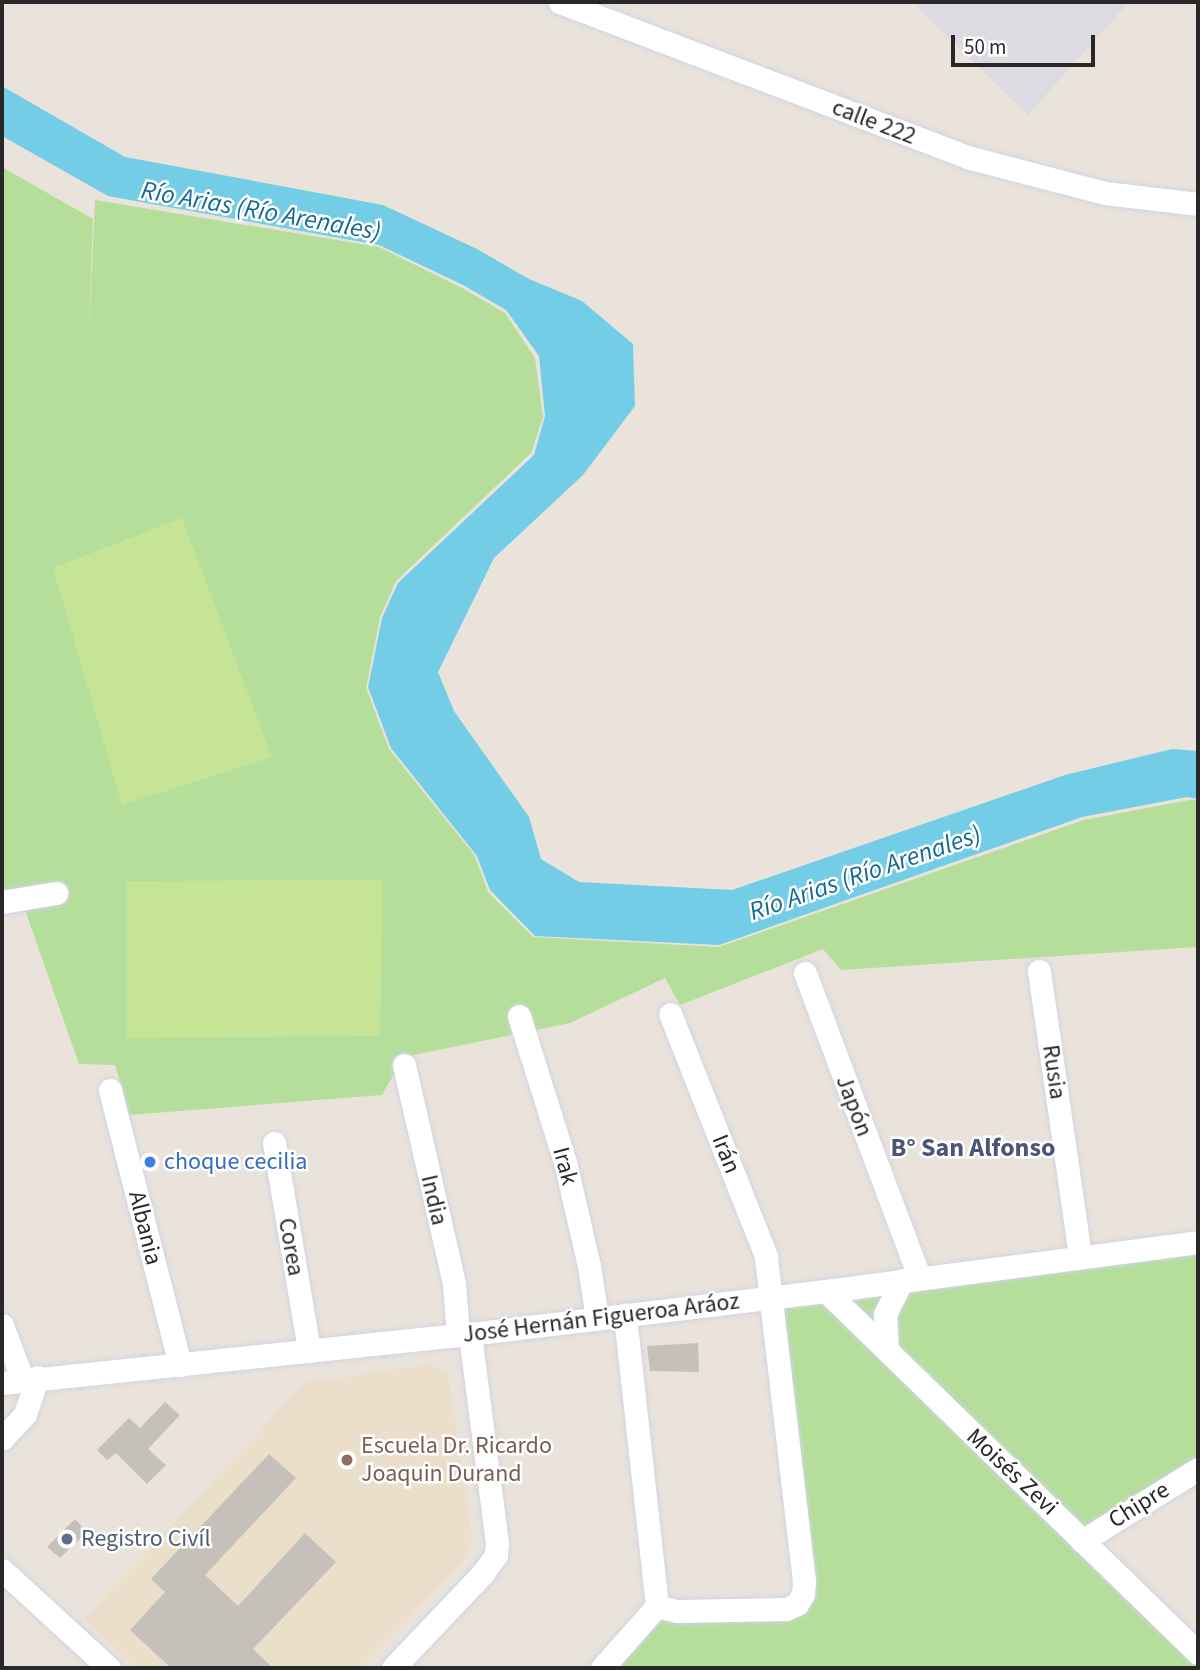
<!DOCTYPE html>
<html>
<head>
<meta charset="utf-8">
<style>
  body { margin:0 }
  #map { position:relative; width:1200px; height:1670px; overflow:hidden; background:#eae3db; font-family:"Source Sans 3",sans-serif }
  div>[style] { position:absolute }
  .industrial>* { inset:0; background:#dddbe2 }
  .education>* { inset:0; background:#ebdfcb }
  .green>* { inset:0; background:#b4de9a }
  .pitch>* { inset:0; background:#c6e496 }
  .water>* { inset:0; background:#73cde6 }
  .building>* { inset:0; background:#c5c0ba }
  .roads { filter:drop-shadow(0 0 2px #d0d4e0) drop-shadow(0 0 2px #d0d4e0) }
  .minor>* { height:23px; margin:-11.5px; padding:0 11.5px; transform-origin:11.5px; border-radius:11.5px; background:#fff }
  .dots>* { width:19px; height:19px; translate:-50% -50%; box-sizing:border-box; border:4px solid #fff; border-radius:50% }
  span { translate:-50% -50%; white-space:nowrap; text-align:center; line-height:1.15; -webkit-text-stroke:5px #fff; paint-order:stroke }
  .street-label { font-size:24px; color:#282828 }
  .shop-label { font-size:24px; color:#366cbe }
  .left { translate:0 -50%; text-align:left }
  .education-label { font-size:24px; color:#785e54 }
  .service-label { font-size:24px; color:#4e5e75 }
  .water-label { font-size:26px; color:#156a8f; font-style:italic }
  .neighbourhood-label { font-size:26px; color:#4c5576; font-weight:700 }
  .frame { position:absolute; inset:0; border:4px solid #282828; pointer-events:none }
  .scale { position:absolute; left:951px; top:35px; width:144px; height:32px; box-sizing:border-box; border:4px solid #282828; border-top:0; padding-left:9px; font-size:21px; line-height:24px; white-space:nowrap; color:#282828; -webkit-text-stroke:5px #fff; paint-order:stroke }
</style>
</head>
<body>
<div id="map">
  <div class="industrial">
    <i style="clip-path:polygon(912px 2px,1129px 2px,1028px 115px)"></i>
  </div>
  <div class="education">
    <i style="clip-path:polygon(432px 1364px,448px 1375px,472px 1536px,466px 1558px,361px 1668px,136px 1668px,84px 1619px,304px 1383px)"></i>
  </div>
  <div class="green">
    <i style="clip-path:polygon(2px 167px,93px 219px,88px 351px,95px 200px,379px 247px,462px 288px,505px 313px,535px 358px,543px 417px,531px 453px,396px 581px,380px 617px,366px 688px,389px 749px,475px 856px,488px 892px,533px 937px,719px 947px,1084px 820px,1189px 800px,1198px 800px,1198px 947px,841px 970px,823px 949px,680px 1005px,665px 978px,570px 1023px,404px 1057px,382px 1095px,129px 1115px,115px 1065px,79px 1064px,18px 890px,2px 892px)"></i>
    <i style="clip-path:polygon(1198px 1242px,1198px 1485px,1082px 1541px,1198px 1653px,1198px 1668px,599px 1668px,657px 1606px,796px 1604px,770px 1298px)"></i>
  </div>
  <div class="pitch">
    <i style="clip-path:polygon(182px 518px,272px 757px,122px 805px,53px 568px)"></i>
    <i style="clip-path:polygon(383px 880px,380px 1036px,127px 1038px,127px 881px)"></i>
  </div>
  <div class="water">
    <i style="clip-path:polygon(2px 86px,125px 157px,383px 205px,477px 249px,529px 279px,582px 301px,633px 344px,635px 406px,583px 475px,494px 558px,438px 672px,454px 711px,529px 817px,541px 859px,579px 882px,732px 890px,1065px 775px,1172px 749px,1198px 751px,1198px 799px,1187px 797px,1082px 817px,719px 945px,535px 936px,490px 890px,477px 856px,391px 748px,368px 687px,382px 618px,398px 583px,534px 455px,545px 416px,539px 356px,506px 310px,463px 285px,379px 245px,108px 196px,2px 136px)"></i>
  </div>
  <div class="building">
    <i style="clip-path:polygon(698px 1343px,699px 1372px,650px 1371px,647px 1346px)"></i>
    <i style="clip-path:polygon(165px 1402px,180px 1415px,148px 1449px,166px 1465px,147px 1484px,116px 1453px,107px 1460px,97px 1450px,129px 1418px,140px 1428px)"></i>
    <i style="clip-path:polygon(269px 1454px,296px 1478px,205px 1575px,238px 1606px,305px 1533px,336px 1562px,253px 1649px,273px 1668px,171px 1668px,130px 1630px,165px 1592px,151px 1579px)"></i>
    <i style="clip-path:polygon(75px 1519px,87px 1532px,60px 1558px,47px 1547px)"></i>
  </div>
  <div class="roads">
    <div class="minor">
      <i style="left:560px;top:2px;width:436px;rotate:20.8deg"></i>
      <i style="left:967px;top:157px;width:143px;rotate:14.6deg"></i>
      <i style="left:1105px;top:193px;width:94px;rotate:6.7deg"></i>
      <i style="left:2px;top:902px;width:55px;rotate:-9.5deg"></i>
      <i style="left:1039px;top:971px;width:288px;rotate:81.8deg"></i>
      <i style="left:805px;top:973px;width:325px;rotate:69.4deg"></i>
      <i style="left:519px;top:1016px;width:153px;rotate:72.5deg"></i>
      <i style="left:565px;top:1162px;width:107px;rotate:77deg"></i>
      <i style="left:589px;top:1266px;width:53px;rotate:81.3deg"></i>
      <i style="left:404px;top:1065px;width:225px;rotate:77.1deg"></i>
      <i style="left:454px;top:1284px;width:51px;rotate:85.5deg"></i>
      <i style="left:110px;top:1090px;width:284px;rotate:75.7deg"></i>
      <i style="left:274px;top:1143px;width:211px;rotate:80.4deg"></i>
      <i style="left:826px;top:1291px;width:519px;rotate:44.22deg"></i>
      <i style="left:2px;top:1325px;width:60px;rotate:69.4deg"></i>
      <i style="left:887px;top:1350px;width:36px;rotate:-93deg"></i>
      <i style="left:885px;top:1314px;width:38px;rotate:-63deg"></i>
      <i style="left:2px;top:1383px;width:471px;rotate:-6deg"></i>
      <i style="left:470px;top:1334px;width:359px;rotate:-6.9deg"></i>
      <i style="left:826px;top:1291px;width:375px;rotate:-7.5deg"></i>
      <i style="left:2px;top:1439px;width:34px;rotate:-47deg"></i>
      <i style="left:25px;top:1414px;width:39px;rotate:-71deg"></i>
      <i style="left:1082px;top:1541px;width:137px;rotate:-31.8deg"></i>
      <i style="left:2px;top:1570px;width:145px;rotate:42.5deg"></i>
      <i style="left:657px;top:1606px;width:21px;rotate:14deg"></i>
      <i style="left:677px;top:1611px;width:109px;rotate:-1.1deg"></i>
      <i style="left:786px;top:1609px;width:12px;rotate:-24deg"></i>
      <i style="left:797px;top:1604px;width:12px;rotate:-59deg"></i>
      <i style="left:803px;top:1594px;width:13px;rotate:-86deg"></i>
      <i style="left:804px;top:1581px;width:327px;rotate:-96.7deg"></i>
      <i style="left:766px;top:1256px;width:260px;rotate:-111.6deg"></i>
      <i style="left:393px;top:1668px;width:131px;rotate:-46.5deg"></i>
      <i style="left:483px;top:1573px;width:22px;rotate:-54deg"></i>
      <i style="left:496px;top:1555px;width:12px;rotate:-85deg"></i>
      <i style="left:497px;top:1543px;width:211px;rotate:-97.4deg"></i>
      <i style="left:602px;top:1668px;width:83px;rotate:-48.4deg"></i>
      <i style="left:657px;top:1606px;width:293px;rotate:-96.3deg"></i>
    </div>
  </div>
  <div class="dots">
    <i style="left:150px;top:1162px;background:#3f7fe0"></i>
    <i style="left:347px;top:1460px;background:#8d6e63"></i>
    <i style="left:67px;top:1539px;background:#5c6f8a"></i>
  </div>
  <div class="street-label">
    <span style="left:874px;top:122px;rotate:21deg">calle 222</span>
    <span style="left:1054px;top:1072px;rotate:82deg">Rusia</span>
    <span style="left:854px;top:1106px;rotate:69deg">Japón</span>
    <span style="left:726px;top:1154px;rotate:68deg">Irán</span>
    <span style="left:565px;top:1166px;rotate:75deg">Irak</span>
    <span style="left:434px;top:1200px;rotate:77deg">India</span>
    <span style="left:145px;top:1228px;rotate:76deg">Albania</span>
    <span style="left:291px;top:1247px;rotate:80deg">Corea</span>
    <span style="left:601px;top:1318px;rotate:-7deg">José Hernán Figueroa Aráoz</span>
    <span style="left:1012px;top:1472px;rotate:43deg">Moisés Zevi</span>
    <span style="left:1139px;top:1505px;rotate:-32deg">Chipre</span>
  </div>
  <div class="shop-label">
    <span class="left" style="left:164px;top:1162px">choque cecilia</span>
  </div>
  <div class="education-label">
    <span class="left" style="left:361px;top:1460px">Escuela Dr. Ricardo<br>Joaquin Durand</span>
  </div>
  <div class="service-label">
    <span class="left" style="left:81px;top:1539px">Registro Civíl</span>
  </div>
  <div class="water-label">
    <span style="left:261px;top:211px;rotate:10deg">Río Arias (Río Arenales)</span>
    <span style="left:865px;top:873px;rotate:-19deg">Río Arias (Río Arenales)</span>
  </div>
  <div class="neighbourhood-label">
    <span style="left:973px;top:1148px">B° San Alfonso</span>
  </div>
  <div class="frame"></div>
  <div class="scale">50 m</div>
</div>
</body>
</html>
